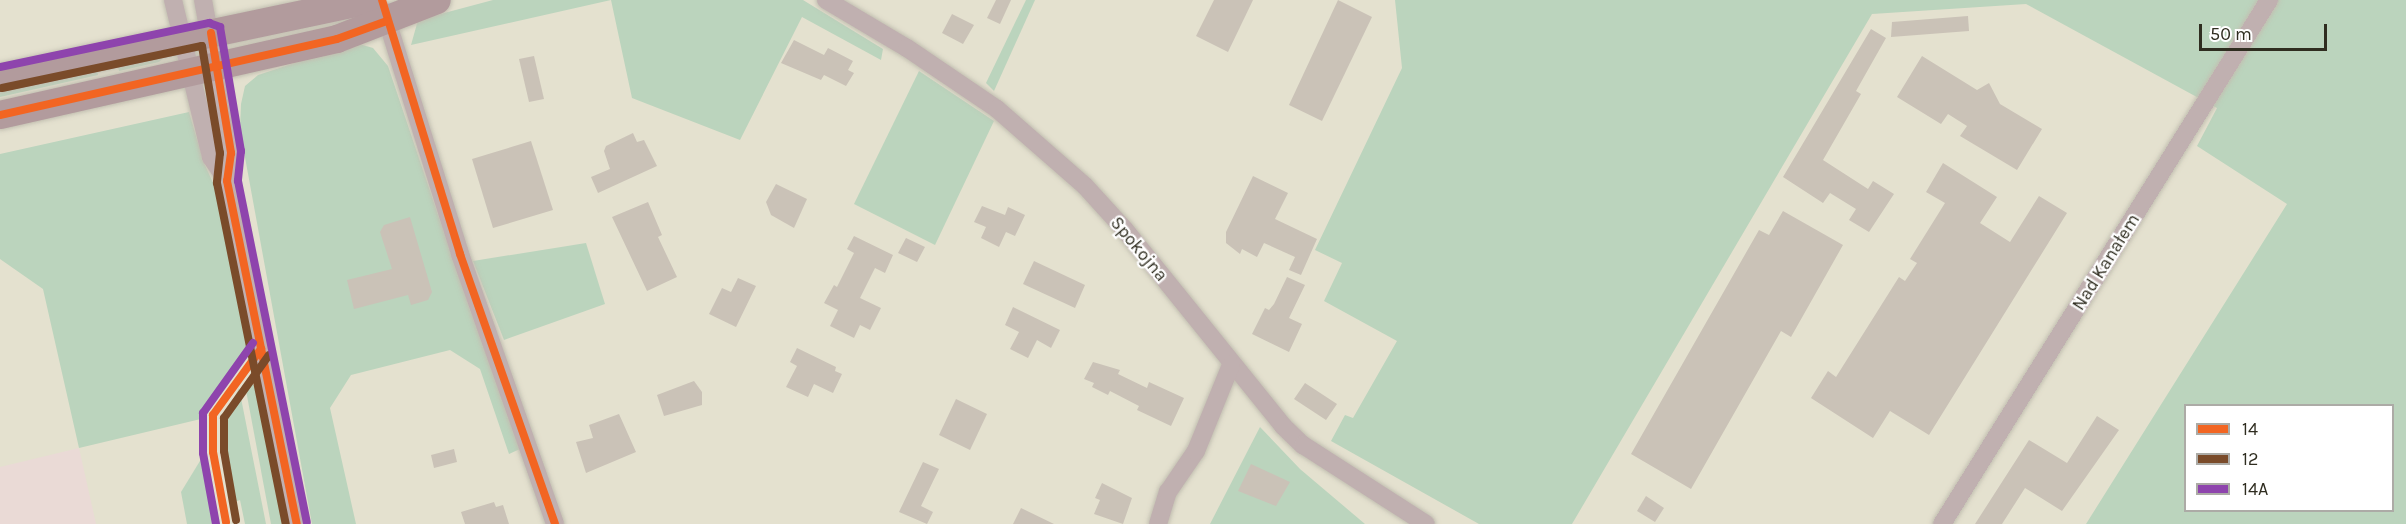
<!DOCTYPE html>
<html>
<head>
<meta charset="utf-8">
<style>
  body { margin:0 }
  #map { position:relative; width:2406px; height:524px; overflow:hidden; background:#e4e1cf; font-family:Karla,sans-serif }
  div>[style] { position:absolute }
  .commercial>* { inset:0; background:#eadad6 }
  .green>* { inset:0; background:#bbd4bd }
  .building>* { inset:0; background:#cac2b7 }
  .roads { filter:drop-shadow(0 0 2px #c2bfb1) drop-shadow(0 0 2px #c2bfb1) }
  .minor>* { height:18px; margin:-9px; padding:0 9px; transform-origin:9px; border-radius:9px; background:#c0b0b0 }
  .primary>* { height:28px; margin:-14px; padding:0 14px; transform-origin:14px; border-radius:14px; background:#b29b9d }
  .bus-1>* { height:8px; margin:-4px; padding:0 4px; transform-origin:4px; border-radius:4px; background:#f26522 }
  .bus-2>* { height:8px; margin:-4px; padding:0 4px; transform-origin:4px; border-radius:4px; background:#7a4b2a }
  .bus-3>* { height:8px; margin:-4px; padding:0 4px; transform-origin:4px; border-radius:4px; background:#8e44ad }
  span { translate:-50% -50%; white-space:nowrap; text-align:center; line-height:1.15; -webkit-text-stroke:4.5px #fff; paint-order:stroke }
  .street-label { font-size:18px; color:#2f2d20 }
  .legend { position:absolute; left:2184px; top:404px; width:210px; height:108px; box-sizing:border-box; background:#fff; border:2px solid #acaba6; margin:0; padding:8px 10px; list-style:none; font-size:18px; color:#2f2d20 }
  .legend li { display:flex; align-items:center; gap:12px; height:30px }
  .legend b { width:30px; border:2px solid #acaba6 }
  .scale { position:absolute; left:2199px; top:24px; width:128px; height:27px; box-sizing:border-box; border:3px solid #2f2d20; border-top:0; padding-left:8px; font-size:18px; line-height:21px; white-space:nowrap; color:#2f2d20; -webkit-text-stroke:4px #fff; paint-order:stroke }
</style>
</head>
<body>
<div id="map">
  <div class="commercial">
    <i style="clip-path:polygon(79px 448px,96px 524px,0 524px,0 467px)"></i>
  </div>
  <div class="green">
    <i style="clip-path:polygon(493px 0,803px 0,883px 49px,881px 60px,802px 17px,740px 140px,632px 98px,611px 0,411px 45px,418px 20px)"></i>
    <i style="clip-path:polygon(1026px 0,1035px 0,994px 91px,986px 83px)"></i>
    <i style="clip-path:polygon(evenodd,1395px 0,2406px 0,2406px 524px,2086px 524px,2287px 204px,2197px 146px,2217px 108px,2026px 4px,1872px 14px,1572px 524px,1479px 524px,1331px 441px,1345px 415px,1353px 418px,1397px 341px,1324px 301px,1342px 263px,1315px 250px,1402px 68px,1395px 0,2186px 406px,2392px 406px,2392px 510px,2186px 510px,2186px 406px)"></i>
    <i style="clip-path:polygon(356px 43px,373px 48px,388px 66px,470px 310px,520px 444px,520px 449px,509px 454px,480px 369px,450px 350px,351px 375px,330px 408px,356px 524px,312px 524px,240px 130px,241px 104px,245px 86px,258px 75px)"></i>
    <i style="clip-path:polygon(164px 57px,159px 62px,119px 71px,117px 63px)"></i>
    <i style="clip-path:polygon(97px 67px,98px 75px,0 97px,0 89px)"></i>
    <i style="clip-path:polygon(919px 71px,994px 121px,935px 245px,854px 204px)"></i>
    <i style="clip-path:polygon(189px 112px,204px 163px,215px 187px,249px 346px,205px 418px,79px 448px,43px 289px,0 259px,0 154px)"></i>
    <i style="clip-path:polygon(586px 243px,605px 304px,504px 340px,473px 261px)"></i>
    <i style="clip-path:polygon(245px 385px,255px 385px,261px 393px,285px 524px,271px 524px)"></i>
    <i style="clip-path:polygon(239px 388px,266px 524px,245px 524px,240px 500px,234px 502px,223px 421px)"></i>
    <i style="clip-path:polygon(1260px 427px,1300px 469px,1365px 524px,1210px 524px)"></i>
    <i style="clip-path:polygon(203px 456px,218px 524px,187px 524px,181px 492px)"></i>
  </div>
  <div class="building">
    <i style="clip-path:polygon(996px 0,1011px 0,1000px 24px,987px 18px)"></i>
    <i style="clip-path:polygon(1214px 0,1253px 0,1228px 52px,1196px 36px)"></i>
    <i style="clip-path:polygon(1338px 0,1372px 17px,1322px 121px,1289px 105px)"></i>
    <i style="clip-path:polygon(952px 14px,974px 25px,963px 44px,942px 33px)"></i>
    <i style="clip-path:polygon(1968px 16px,1969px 31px,1891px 37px,1892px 22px)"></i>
    <i style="clip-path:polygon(1871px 29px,1886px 38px,1856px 91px,1861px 94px,1823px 160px,1868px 189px,1873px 181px,1894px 194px,1869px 232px,1849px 220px,1856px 209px,1830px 193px,1823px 203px,1783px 177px)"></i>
    <i style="clip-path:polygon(794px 40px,824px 55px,828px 48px,853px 61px,848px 70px,854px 73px,846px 86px,824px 75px,821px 80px,781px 63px)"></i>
    <i style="clip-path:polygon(534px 56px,544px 99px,529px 102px,519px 59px)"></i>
    <i style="clip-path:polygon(1922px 56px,1977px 90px,1989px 83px,2000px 104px,2042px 129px,2017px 170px,1960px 136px,1967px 126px,1948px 114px,1941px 124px,1897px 97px)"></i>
    <i style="clip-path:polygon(633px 133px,637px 142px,644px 140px,657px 166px,598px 193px,591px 177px,610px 169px,604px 151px,606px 146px)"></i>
    <i style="clip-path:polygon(531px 141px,553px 210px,493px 228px,472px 159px)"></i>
    <i style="clip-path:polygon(1943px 163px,1997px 197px,1980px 223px,2010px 242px,2039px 196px,2067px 213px,1929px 435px,1890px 411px,1873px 438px,1811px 398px,1828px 371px,1836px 377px,1899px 277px,1905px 281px,1917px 263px,1910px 259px,1945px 203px,1926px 192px)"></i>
    <i style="clip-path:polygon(1253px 176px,1288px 193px,1275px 219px,1317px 239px,1301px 275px,1289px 270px,1295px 257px,1264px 243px,1257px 257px,1242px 249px,1240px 254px,1226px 243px,1226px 232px)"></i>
    <i style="clip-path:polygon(776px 184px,807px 199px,794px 228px,771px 215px,766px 202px)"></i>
    <i style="clip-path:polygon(648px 202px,662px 235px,658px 237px,677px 277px,647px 291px,612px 217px)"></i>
    <i style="clip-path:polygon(982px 206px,1005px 215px,1008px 207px,1025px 215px,1015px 236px,1006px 232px,999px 247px,981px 238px,986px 227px,974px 222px)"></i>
    <i style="clip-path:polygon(1783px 211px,1843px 245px,1791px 337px,1781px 331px,1691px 489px,1631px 454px,1759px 230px,1769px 235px)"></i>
    <i style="clip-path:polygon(410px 217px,432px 292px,428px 300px,411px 305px,408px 295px,354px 309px,347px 280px,392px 269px,380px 232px,384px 225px)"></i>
    <i style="clip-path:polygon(854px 236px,893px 255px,885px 273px,875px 268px,860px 298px,881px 308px,870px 330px,860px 325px,854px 338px,830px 326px,838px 310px,824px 303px,834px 285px,837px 287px,854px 253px,847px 249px)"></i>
    <i style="clip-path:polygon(906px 238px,925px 247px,917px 262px,898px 253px)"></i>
    <i style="clip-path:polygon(1034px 261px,1085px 285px,1075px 308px,1023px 284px)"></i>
    <i style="clip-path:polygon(1287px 277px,1305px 285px,1289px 318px,1302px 324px,1289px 352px,1252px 334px,1265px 308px,1269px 310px,1274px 304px)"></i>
    <i style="clip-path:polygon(738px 278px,756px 286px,736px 327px,709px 314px,722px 288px,731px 292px)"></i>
    <i style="clip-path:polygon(1013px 307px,1060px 330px,1051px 348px,1037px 340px,1028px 358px,1010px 349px,1019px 332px,1005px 325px)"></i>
    <i style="clip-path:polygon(797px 348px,836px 367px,835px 371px,842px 374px,833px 393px,814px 384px,808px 397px,786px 387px,797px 366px,790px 362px)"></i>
    <i style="clip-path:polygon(1093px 362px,1120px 370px,1118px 374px,1147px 388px,1149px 382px,1184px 398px,1171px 426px,1137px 410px,1139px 406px,1110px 391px,1108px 395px,1092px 387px,1094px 383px,1084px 379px)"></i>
    <i style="clip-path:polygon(694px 381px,702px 392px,702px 405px,664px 416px,657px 395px)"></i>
    <i style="clip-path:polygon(1305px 383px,1337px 404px,1326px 420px,1294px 399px)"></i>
    <i style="clip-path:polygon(956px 399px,987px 414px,970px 450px,939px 435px)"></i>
    <i style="clip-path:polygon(619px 414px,636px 452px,586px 473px,576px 442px,593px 438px,589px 425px)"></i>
    <i style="clip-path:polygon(2097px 416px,2119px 430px,2062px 511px,2025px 488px,2002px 524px,1975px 524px,2029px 440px,2067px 463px)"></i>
    <i style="clip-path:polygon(454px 449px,457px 462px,434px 468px,431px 455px)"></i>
    <i style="clip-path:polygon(923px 462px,939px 469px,921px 506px,933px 512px,927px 524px,899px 512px)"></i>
    <i style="clip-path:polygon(1251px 464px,1290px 482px,1276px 506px,1238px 491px)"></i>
    <i style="clip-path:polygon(1102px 483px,1132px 498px,1123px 524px,1094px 514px,1100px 500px,1095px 498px)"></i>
    <i style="clip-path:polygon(1646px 496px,1664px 508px,1655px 522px,1637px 511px)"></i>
    <i style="clip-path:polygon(494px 502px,496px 507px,503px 505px,509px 524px,465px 524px,461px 512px)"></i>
    <i style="clip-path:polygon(1021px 508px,1054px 524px,1013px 524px)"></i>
  </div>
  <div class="roads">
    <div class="minor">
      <i style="left:173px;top:0;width:162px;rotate:76.4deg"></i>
      <i style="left:211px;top:157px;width:29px;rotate:56deg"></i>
      <i style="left:203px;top:0;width:156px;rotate:79.6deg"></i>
      <i style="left:231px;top:153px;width:28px;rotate:98deg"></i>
      <i style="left:227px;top:181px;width:350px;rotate:78.5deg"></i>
      <i style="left:826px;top:0;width:94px;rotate:30.7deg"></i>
      <i style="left:907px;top:48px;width:109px;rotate:34.1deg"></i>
      <i style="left:997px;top:109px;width:117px;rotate:41.2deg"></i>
      <i style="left:1085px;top:186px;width:59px;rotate:47.7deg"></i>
      <i style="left:1125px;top:230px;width:252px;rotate:51.1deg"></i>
      <i style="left:1283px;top:426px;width:28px;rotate:44deg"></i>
      <i style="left:1303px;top:445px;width:146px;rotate:32.7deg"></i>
      <i style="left:384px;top:11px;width:255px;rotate:72.6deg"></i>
      <i style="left:460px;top:254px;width:286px;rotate:70.6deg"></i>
      <i style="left:1158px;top:524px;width:34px;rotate:-73deg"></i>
      <i style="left:1168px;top:492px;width:50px;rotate:-55.7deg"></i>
      <i style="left:1196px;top:451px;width:93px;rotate:-67.9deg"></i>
      <i style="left:1942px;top:524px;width:618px;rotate:-58.03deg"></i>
    </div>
    <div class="primary">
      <i style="left:0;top:78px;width:378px;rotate:-11.9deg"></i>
      <i style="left:0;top:115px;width:345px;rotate:-12.7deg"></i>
      <i style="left:337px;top:39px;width:107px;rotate:-21.3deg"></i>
    </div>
  </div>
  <div class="bus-1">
    <i style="left:382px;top:0;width:266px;rotate:72.9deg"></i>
    <i style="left:460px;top:254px;width:286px;rotate:70.6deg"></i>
    <i style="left:211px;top:33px;width:122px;rotate:80.5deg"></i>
    <i style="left:231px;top:153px;width:28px;rotate:98deg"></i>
    <i style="left:227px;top:181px;width:350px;rotate:78.5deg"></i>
    <i style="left:0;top:115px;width:345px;rotate:-12.7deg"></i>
    <i style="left:337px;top:39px;width:53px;rotate:-19.8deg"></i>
    <i style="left:226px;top:522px;width:71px;rotate:-100.5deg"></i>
    <i style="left:213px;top:452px;width:37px;rotate:-90deg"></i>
    <i style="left:213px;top:415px;width:82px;rotate:-54deg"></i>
  </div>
  <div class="bus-2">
    <i style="left:2px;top:88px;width:204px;rotate:-11.9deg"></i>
    <i style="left:202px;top:46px;width:109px;rotate:80.5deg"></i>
    <i style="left:220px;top:153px;width:30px;rotate:96deg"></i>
    <i style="left:217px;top:183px;width:348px;rotate:78.6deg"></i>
    <i style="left:236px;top:520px;width:70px;rotate:-99.9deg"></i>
    <i style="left:224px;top:451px;width:33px;rotate:-90deg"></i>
    <i style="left:224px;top:418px;width:77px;rotate:-54.5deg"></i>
  </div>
  <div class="bus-3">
    <i style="left:0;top:67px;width:214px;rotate:-11.9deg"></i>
    <i style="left:209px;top:23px;width:12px;rotate:20deg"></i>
    <i style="left:220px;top:27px;width:126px;rotate:80.4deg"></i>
    <i style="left:241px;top:151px;width:30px;rotate:96deg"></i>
    <i style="left:238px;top:181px;width:348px;rotate:78.6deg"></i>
    <i style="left:216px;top:524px;width:72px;rotate:-100.4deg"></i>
    <i style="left:203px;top:453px;width:40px;rotate:-90deg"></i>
    <i style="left:203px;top:413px;width:86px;rotate:-54.5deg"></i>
  </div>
  <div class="street-label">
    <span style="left:1139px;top:249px;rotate:50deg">Spokojna</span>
    <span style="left:2106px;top:262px;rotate:-58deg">Nad Kanałem</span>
  </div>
  <ul class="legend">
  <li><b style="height:8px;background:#f26522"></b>14</li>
  <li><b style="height:8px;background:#7a4b2a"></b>12</li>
  <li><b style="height:8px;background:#8e44ad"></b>14A</li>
  </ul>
  <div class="scale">50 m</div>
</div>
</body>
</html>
